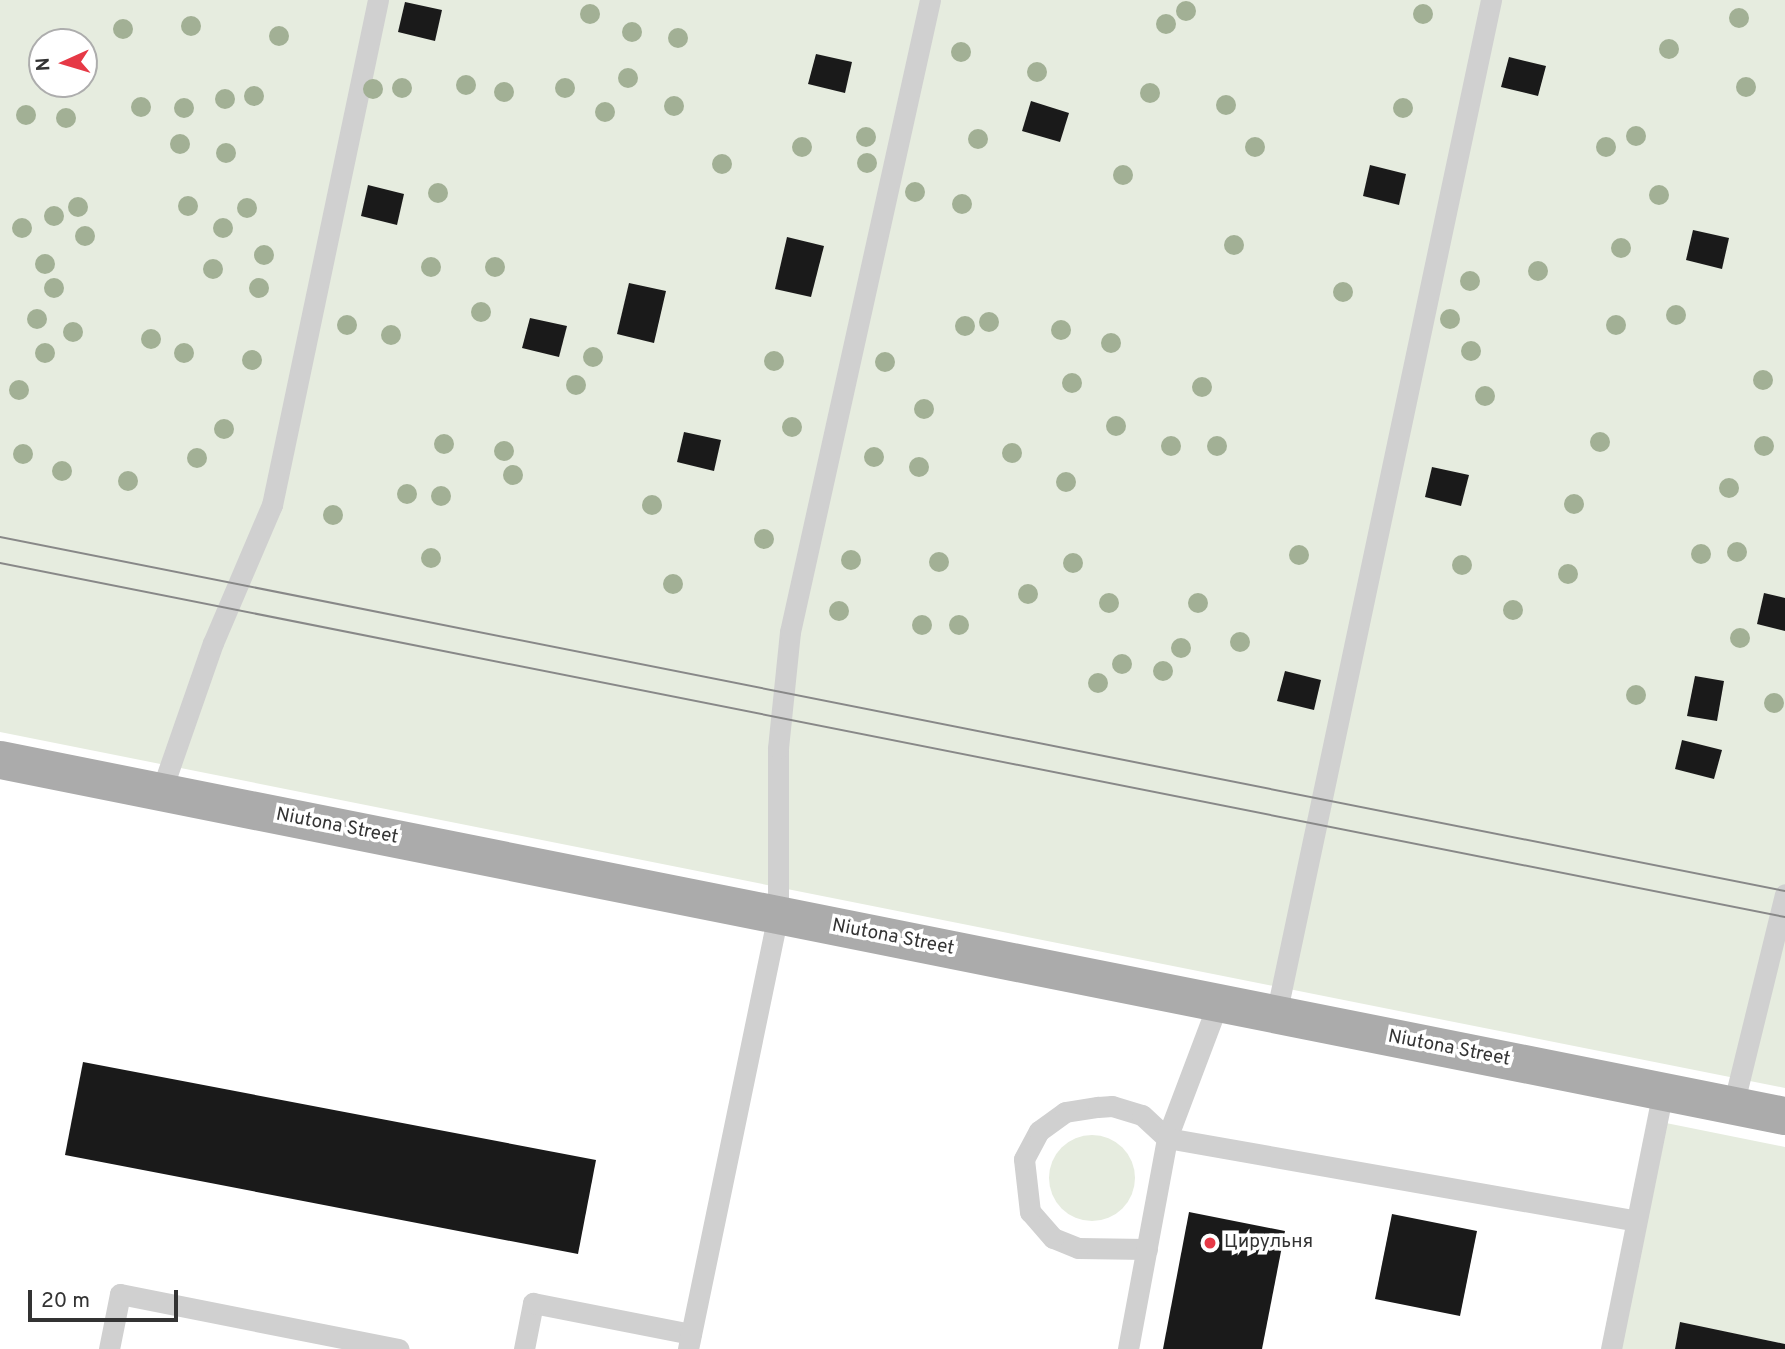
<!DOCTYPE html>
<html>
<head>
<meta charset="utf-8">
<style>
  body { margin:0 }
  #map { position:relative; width:1785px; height:1349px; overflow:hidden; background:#fff; font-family:Overpass,sans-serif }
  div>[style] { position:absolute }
  .green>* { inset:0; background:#e6ecdf }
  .round { border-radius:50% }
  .building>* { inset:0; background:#1a1a1a }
  .lane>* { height:21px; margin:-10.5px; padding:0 10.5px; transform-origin:10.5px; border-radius:10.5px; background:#d0d0d0 }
  .primary>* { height:38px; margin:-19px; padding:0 19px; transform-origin:19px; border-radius:19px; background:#ababab }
  .tram>* { height:2px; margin:-1px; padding:0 1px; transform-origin:1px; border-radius:1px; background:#888 }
  .trees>* { width:20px; height:20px; margin:-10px; border-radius:50%; background:#a2b095 }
  .dots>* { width:19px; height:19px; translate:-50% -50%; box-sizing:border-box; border:4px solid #fff; border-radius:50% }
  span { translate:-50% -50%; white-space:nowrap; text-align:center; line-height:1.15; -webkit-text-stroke:7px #fff; paint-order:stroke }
  .street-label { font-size:19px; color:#333 }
  .poi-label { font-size:19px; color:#333 }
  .left { translate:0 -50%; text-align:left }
  .north { position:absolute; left:28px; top:28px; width:70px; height:70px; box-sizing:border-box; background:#fff; border:2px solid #adadad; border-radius:50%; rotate:266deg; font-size:19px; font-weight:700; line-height:28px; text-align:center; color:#333 }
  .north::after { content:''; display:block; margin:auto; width:24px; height:32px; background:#e63946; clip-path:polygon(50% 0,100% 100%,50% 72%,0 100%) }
  .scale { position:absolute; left:28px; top:1290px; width:150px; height:32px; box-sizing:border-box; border:4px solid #333; border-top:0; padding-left:9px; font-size:21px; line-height:24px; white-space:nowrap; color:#333; -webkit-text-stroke:5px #fff; paint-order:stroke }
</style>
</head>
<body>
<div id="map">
  <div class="green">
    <i style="clip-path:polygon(evenodd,0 0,1785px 0,1785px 1088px,0 732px,0 0,42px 42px,84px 42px,84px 84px,42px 84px,42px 42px)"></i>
    <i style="clip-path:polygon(1666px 1123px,1785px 1147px,1785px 1344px,1681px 1323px,1675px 1349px,1619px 1349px)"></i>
    <i class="round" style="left:1049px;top:1135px;width:86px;height:86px"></i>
  </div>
  <div class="building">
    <i style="clip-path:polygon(405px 2px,442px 10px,435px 41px,398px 32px)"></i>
    <i style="clip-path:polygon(84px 47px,93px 49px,85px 81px,84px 81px)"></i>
    <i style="clip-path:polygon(816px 54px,852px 62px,845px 93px,808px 84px)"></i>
    <i style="clip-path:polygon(1509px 57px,1546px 66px,1538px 96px,1501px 87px)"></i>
    <i style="clip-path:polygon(1031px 101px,1069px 113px,1060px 142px,1022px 131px)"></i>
    <i style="clip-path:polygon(1370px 165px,1406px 174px,1399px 205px,1363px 196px)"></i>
    <i style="clip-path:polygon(368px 185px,404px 194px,397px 225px,361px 216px)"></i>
    <i style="clip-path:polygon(1693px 230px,1729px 238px,1722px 269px,1686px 260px)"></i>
    <i style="clip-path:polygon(787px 237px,824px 246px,811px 297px,775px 289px)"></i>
    <i style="clip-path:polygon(629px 283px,666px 291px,654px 343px,617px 334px)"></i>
    <i style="clip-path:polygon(530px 318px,567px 326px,559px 357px,522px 348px)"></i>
    <i style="clip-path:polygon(684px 432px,721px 440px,714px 471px,677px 462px)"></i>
    <i style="clip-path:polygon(1432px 467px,1469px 475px,1461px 506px,1425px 497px)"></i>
    <i style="clip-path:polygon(1764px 593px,1785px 598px,1785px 631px,1757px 624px)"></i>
    <i style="clip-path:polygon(1285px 671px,1321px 680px,1314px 710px,1277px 701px)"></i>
    <i style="clip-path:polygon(1695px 676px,1724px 681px,1717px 721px,1687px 716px)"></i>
    <i style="clip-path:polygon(1682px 740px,1722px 750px,1714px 779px,1675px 769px)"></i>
    <i style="clip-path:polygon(83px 1062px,596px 1160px,578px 1254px,65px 1155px)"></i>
    <i style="clip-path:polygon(1189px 1212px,1285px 1231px,1262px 1349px,1163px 1349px)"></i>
    <i style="clip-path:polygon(1392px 1214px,1477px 1231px,1460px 1316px,1375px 1299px)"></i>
    <i style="clip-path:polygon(1680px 1322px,1785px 1344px,1785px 1349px,1675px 1349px)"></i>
  </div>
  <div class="lane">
    <i style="left:161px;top:792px;width:158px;rotate:-70.8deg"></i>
    <i style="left:213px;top:643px;width:150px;rotate:-66.9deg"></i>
    <i style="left:272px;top:505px;width:516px;rotate:-78.15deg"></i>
    <i style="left:1276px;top:1015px;width:1038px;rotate:-78.04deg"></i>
    <i style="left:1733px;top:1106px;width:218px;rotate:-76.2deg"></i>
    <i style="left:1147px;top:1249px;width:69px;rotate:-179.2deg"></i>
    <i style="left:1078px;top:1248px;width:27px;rotate:-158deg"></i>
    <i style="left:1053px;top:1238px;width:35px;rotate:-131deg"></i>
    <i style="left:1030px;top:1212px;width:53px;rotate:-96.5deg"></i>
    <i style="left:1024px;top:1159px;width:32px;rotate:-62deg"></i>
    <i style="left:1039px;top:1131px;width:32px;rotate:-36deg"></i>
    <i style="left:1065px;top:1112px;width:33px;rotate:-9deg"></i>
    <i style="left:1098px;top:1107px;width:14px;rotate:-4deg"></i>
    <i style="left:1112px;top:1106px;width:31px;rotate:17deg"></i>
    <i style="left:1142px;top:1115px;width:34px;rotate:43deg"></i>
    <i style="left:1167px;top:1138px;width:144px;rotate:-69.3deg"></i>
    <i style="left:109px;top:1349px;width:56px;rotate:-78.7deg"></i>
    <i style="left:120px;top:1294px;width:284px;rotate:11.2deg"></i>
    <i style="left:524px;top:1349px;width:47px;rotate:-78.9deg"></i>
    <i style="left:533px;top:1303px;width:161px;rotate:11.1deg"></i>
    <i style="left:688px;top:1349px;width:443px;rotate:-78.3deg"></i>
    <i style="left:778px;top:915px;width:167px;rotate:-90deg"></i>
    <i style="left:778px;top:748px;width:117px;rotate:-84.1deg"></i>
    <i style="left:790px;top:632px;width:647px;rotate:-77.51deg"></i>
    <i style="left:1128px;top:1349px;width:215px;rotate:-79.5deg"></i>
    <i style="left:1167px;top:1138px;width:476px;rotate:10deg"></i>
    <i style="left:1611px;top:1349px;width:263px;rotate:-78.6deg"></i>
  </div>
  <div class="primary">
    <i style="left:0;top:760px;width:1820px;rotate:11.28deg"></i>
  </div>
  <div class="tram">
    <i style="left:0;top:537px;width:1820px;rotate:11.22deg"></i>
    <i style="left:0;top:563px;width:1820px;rotate:11.22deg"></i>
  </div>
  <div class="trees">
    <i style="left:1186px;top:11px"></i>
    <i style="left:590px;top:14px"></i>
    <i style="left:1423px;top:14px"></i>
    <i style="left:1739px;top:18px"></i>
    <i style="left:1166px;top:24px"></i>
    <i style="left:191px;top:26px"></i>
    <i style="left:123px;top:29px"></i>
    <i style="left:632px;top:32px"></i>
    <i style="left:279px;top:36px"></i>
    <i style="left:678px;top:38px"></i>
    <i style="left:1669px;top:49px"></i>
    <i style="left:961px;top:52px"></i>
    <i style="left:1037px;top:72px"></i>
    <i style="left:628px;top:78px"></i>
    <i style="left:466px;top:85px"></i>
    <i style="left:1746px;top:87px"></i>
    <i style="left:402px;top:88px"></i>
    <i style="left:565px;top:88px"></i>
    <i style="left:373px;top:89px"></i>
    <i style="left:504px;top:92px"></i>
    <i style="left:1150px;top:93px"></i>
    <i style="left:254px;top:96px"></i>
    <i style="left:225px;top:99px"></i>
    <i style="left:1226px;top:105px"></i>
    <i style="left:674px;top:106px"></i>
    <i style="left:141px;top:107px"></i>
    <i style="left:184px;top:108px"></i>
    <i style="left:1403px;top:108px"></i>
    <i style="left:605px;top:112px"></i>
    <i style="left:26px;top:115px"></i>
    <i style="left:66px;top:118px"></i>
    <i style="left:1636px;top:136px"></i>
    <i style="left:866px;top:137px"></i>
    <i style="left:978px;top:139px"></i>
    <i style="left:180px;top:144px"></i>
    <i style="left:802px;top:147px"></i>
    <i style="left:1255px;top:147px"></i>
    <i style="left:1606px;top:147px"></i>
    <i style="left:226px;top:153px"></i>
    <i style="left:867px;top:163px"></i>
    <i style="left:722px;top:164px"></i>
    <i style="left:1123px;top:175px"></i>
    <i style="left:915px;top:192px"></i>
    <i style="left:438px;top:193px"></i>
    <i style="left:1659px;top:195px"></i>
    <i style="left:962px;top:204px"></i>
    <i style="left:188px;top:206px"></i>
    <i style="left:78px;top:207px"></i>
    <i style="left:247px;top:208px"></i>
    <i style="left:54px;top:216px"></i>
    <i style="left:22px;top:228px"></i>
    <i style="left:223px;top:228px"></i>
    <i style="left:85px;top:236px"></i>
    <i style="left:1234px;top:245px"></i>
    <i style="left:1621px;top:248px"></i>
    <i style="left:264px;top:255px"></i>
    <i style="left:45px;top:264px"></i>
    <i style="left:431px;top:267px"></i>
    <i style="left:495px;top:267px"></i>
    <i style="left:213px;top:269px"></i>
    <i style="left:1538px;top:271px"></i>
    <i style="left:1470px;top:281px"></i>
    <i style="left:54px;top:288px"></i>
    <i style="left:259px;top:288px"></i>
    <i style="left:1343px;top:292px"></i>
    <i style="left:481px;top:312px"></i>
    <i style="left:1676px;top:315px"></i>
    <i style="left:37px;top:319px"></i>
    <i style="left:1450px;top:319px"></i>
    <i style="left:989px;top:322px"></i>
    <i style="left:347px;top:325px"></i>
    <i style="left:1616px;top:325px"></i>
    <i style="left:965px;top:326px"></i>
    <i style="left:1061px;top:330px"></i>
    <i style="left:73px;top:332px"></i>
    <i style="left:391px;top:335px"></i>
    <i style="left:151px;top:339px"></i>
    <i style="left:1111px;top:343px"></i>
    <i style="left:1471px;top:351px"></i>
    <i style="left:45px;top:353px"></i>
    <i style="left:184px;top:353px"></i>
    <i style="left:593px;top:357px"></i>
    <i style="left:252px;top:360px"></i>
    <i style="left:774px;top:361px"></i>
    <i style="left:885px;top:362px"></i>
    <i style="left:1763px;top:380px"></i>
    <i style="left:1072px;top:383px"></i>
    <i style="left:576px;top:385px"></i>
    <i style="left:1202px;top:387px"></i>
    <i style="left:19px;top:390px"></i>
    <i style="left:1485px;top:396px"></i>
    <i style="left:924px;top:409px"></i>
    <i style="left:1116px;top:426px"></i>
    <i style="left:792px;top:427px"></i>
    <i style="left:224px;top:429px"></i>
    <i style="left:1600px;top:442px"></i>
    <i style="left:444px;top:444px"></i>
    <i style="left:1171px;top:446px"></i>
    <i style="left:1217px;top:446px"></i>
    <i style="left:1764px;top:446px"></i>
    <i style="left:504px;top:451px"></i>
    <i style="left:1012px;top:453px"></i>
    <i style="left:23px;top:454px"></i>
    <i style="left:874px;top:457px"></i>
    <i style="left:197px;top:458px"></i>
    <i style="left:919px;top:467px"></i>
    <i style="left:62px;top:471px"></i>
    <i style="left:513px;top:475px"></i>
    <i style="left:128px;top:481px"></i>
    <i style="left:1066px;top:482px"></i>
    <i style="left:1729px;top:488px"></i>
    <i style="left:407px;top:494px"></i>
    <i style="left:441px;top:496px"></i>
    <i style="left:1574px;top:504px"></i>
    <i style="left:652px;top:505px"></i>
    <i style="left:333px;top:515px"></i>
    <i style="left:764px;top:539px"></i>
    <i style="left:1737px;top:552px"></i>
    <i style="left:1701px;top:554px"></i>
    <i style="left:1299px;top:555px"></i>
    <i style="left:431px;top:558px"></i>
    <i style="left:851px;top:560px"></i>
    <i style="left:939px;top:562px"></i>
    <i style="left:1073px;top:563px"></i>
    <i style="left:1462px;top:565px"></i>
    <i style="left:1568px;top:574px"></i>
    <i style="left:673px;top:584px"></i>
    <i style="left:1028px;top:594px"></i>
    <i style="left:1109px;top:603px"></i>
    <i style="left:1198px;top:603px"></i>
    <i style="left:1513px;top:610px"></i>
    <i style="left:839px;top:611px"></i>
    <i style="left:922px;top:625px"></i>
    <i style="left:959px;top:625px"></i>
    <i style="left:1740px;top:638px"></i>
    <i style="left:1240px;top:642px"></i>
    <i style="left:1181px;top:648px"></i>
    <i style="left:1122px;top:664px"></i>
    <i style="left:1163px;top:671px"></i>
    <i style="left:1098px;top:683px"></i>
    <i style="left:1636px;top:695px"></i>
    <i style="left:1774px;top:703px"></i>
  </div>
  <div class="dots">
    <i style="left:1210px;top:1243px;background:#e63946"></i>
  </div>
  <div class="street-label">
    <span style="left:337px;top:827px;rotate:11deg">Niutona Street</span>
    <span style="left:893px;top:938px;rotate:11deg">Niutona Street</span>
    <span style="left:1449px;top:1049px;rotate:11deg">Niutona Street</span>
  </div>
  <div class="poi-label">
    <span class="left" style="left:1224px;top:1243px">Цирульня</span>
  </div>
  <div class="north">N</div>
  <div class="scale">20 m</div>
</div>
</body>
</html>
